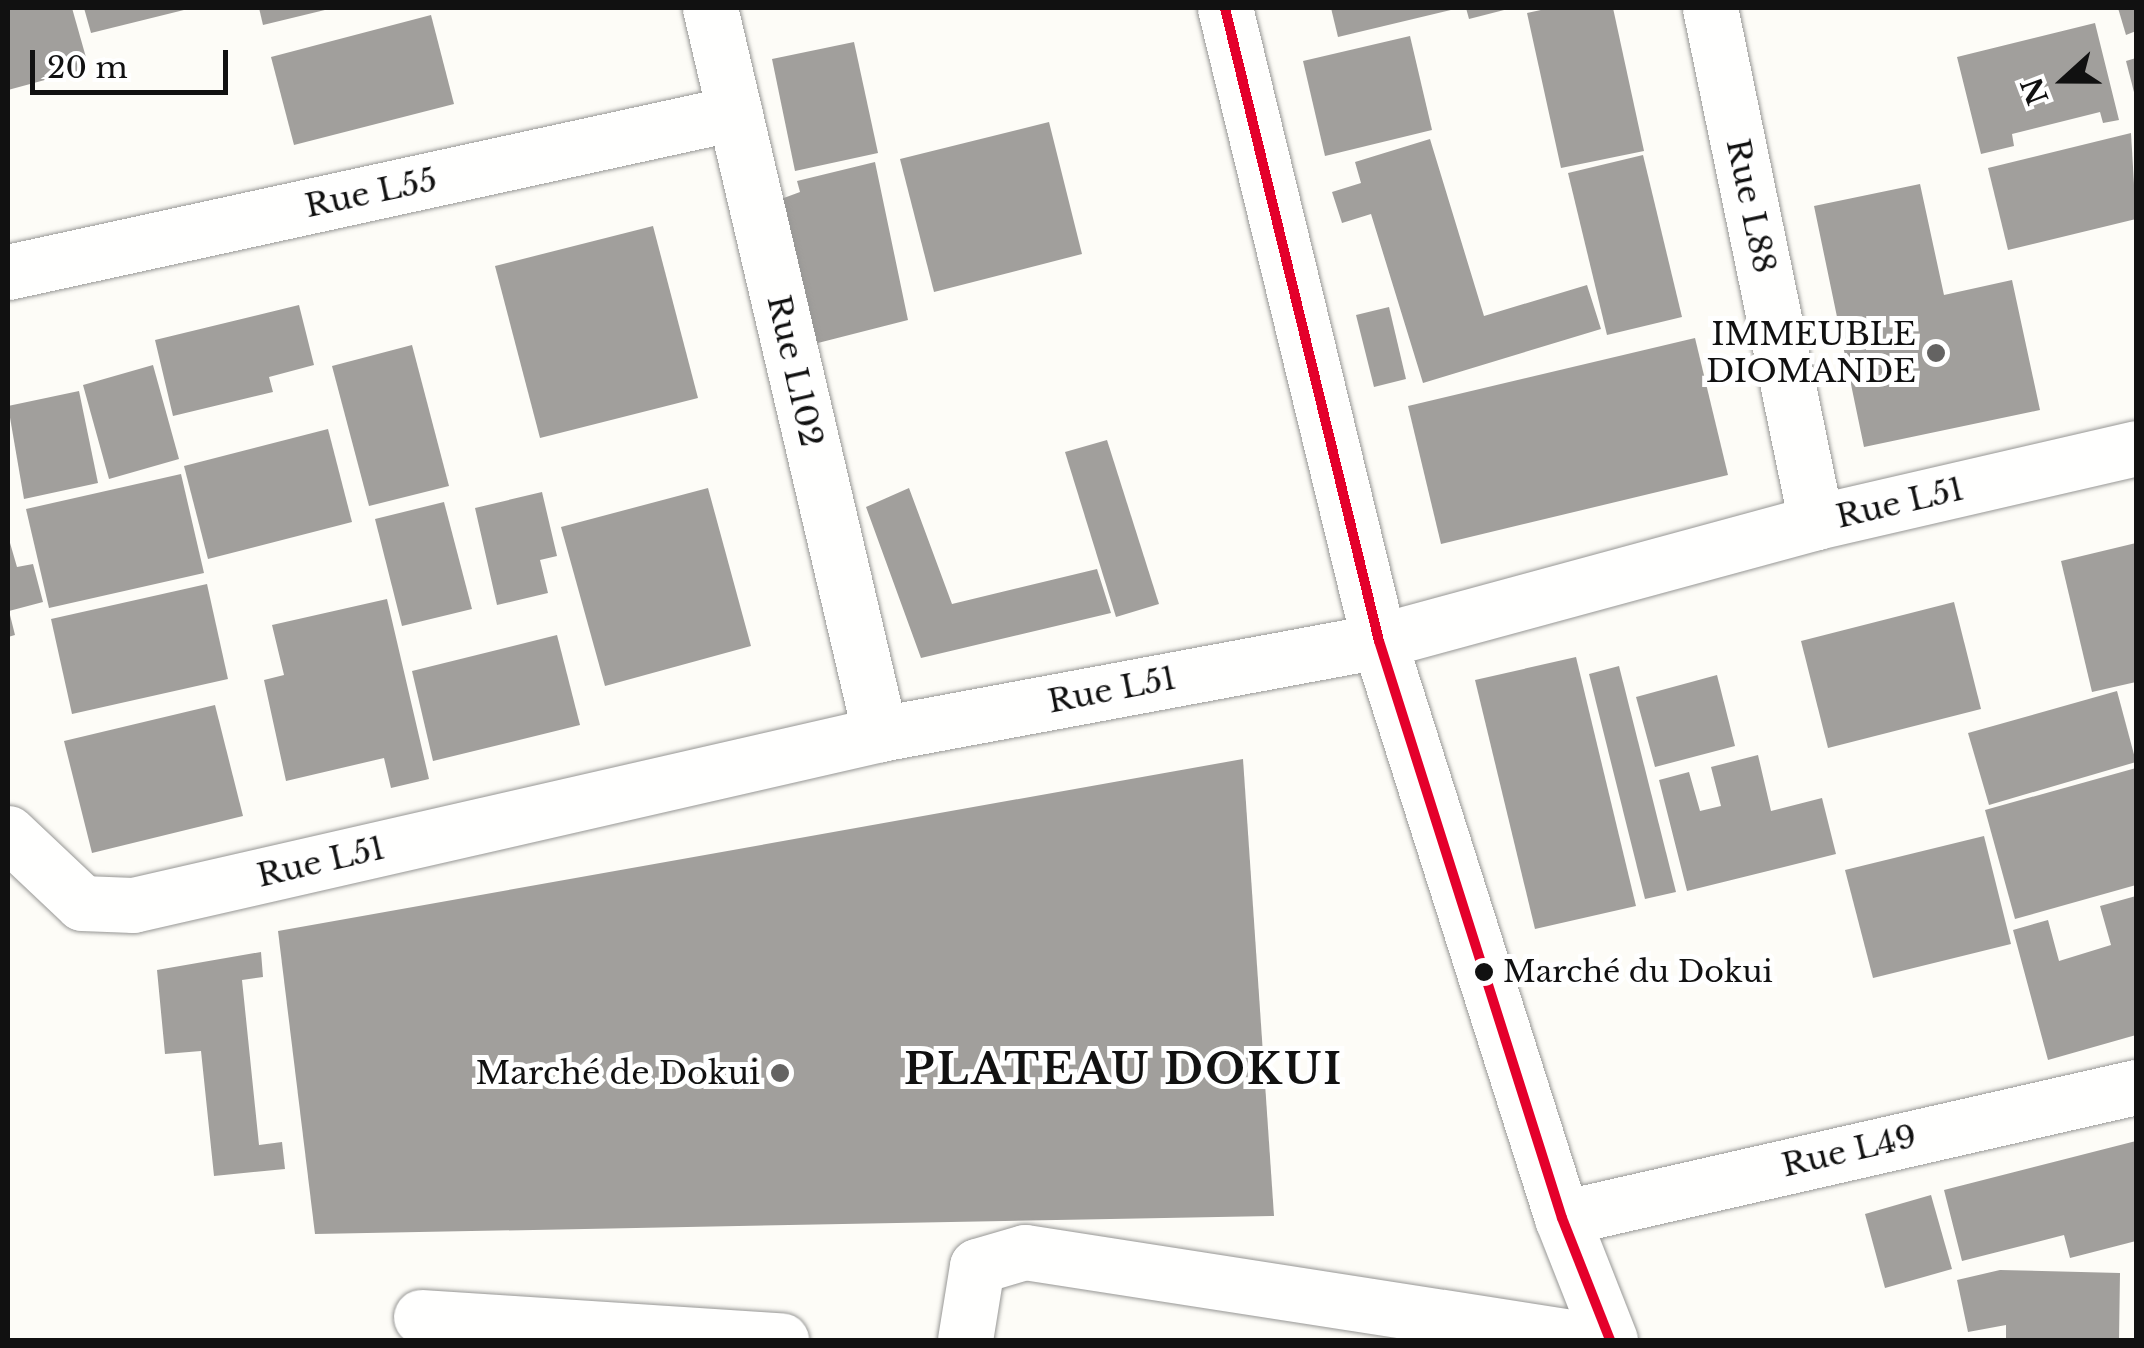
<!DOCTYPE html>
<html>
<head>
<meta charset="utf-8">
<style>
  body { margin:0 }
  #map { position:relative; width:2144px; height:1348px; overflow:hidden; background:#fdfcf7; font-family:"Libre Baskerville",serif }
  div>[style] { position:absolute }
  .building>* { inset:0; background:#a19f9c }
  .roads { filter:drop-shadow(0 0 2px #979795) drop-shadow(0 0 2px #979795) }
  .minor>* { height:55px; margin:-27.5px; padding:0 27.5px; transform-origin:27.5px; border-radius:27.5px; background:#fffffe }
  .bus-1>* { height:10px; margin:-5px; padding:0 5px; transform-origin:5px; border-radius:5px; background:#e4002b }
  .dots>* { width:28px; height:28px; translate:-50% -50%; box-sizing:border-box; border:5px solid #fff; border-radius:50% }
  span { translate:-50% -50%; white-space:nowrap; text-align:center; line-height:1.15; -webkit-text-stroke:10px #fff; paint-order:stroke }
  .bus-label { font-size:30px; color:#111 }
  .left { translate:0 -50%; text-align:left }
  .street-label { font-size:32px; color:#111 }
  .poi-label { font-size:32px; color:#111 }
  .right { translate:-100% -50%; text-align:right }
  .district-label { font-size:42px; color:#111; font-weight:700; letter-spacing:2.5px }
  .frame { position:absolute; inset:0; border:10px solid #111; pointer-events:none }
  .north { position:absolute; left:2014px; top:30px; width:100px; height:100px; -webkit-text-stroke:8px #fff; paint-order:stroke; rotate:249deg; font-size:28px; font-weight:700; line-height:40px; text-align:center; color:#111 }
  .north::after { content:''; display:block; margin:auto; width:35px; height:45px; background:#111; clip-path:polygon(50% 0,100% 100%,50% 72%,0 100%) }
  .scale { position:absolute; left:30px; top:50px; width:198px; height:45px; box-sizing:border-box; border:5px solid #111; border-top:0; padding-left:12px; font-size:30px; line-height:35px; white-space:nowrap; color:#111; -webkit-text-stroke:8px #fff; paint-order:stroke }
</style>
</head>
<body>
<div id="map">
  <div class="building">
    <i style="clip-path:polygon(8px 8px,72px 8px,89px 68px,8px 90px)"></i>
    <i style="clip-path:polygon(84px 8px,188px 8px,188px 9px,91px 33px)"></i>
    <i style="clip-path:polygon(259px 8px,329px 8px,329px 9px,263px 25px)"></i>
    <i style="clip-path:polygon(1331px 8px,1455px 8px,1455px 9px,1338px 37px)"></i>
    <i style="clip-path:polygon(1466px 8px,1508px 8px,1508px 9px,1469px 19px)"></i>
    <i style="clip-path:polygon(1550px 8px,1613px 8px,1644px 151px,1561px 168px,1527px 13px)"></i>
    <i style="clip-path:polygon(2118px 8px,2136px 8px,2136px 31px,2126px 35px)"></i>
    <i style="clip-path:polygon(431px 15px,454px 104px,294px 145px,271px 57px)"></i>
    <i style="clip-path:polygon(2095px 23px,2119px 120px,2103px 123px,2100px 112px,2012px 134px,2014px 146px,1981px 154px,1957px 57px)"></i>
    <i style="clip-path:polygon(1410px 36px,1432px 130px,1325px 156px,1303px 61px)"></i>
    <i style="clip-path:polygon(854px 42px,878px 153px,795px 171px,772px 59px)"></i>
    <i style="clip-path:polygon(2136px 58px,2136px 96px,2135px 96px,2126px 61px)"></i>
    <i style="clip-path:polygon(1049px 122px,1082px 254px,934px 292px,900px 159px)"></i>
    <i style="clip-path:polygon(2131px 133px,2136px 219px,2008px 250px,1988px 168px)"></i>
    <i style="clip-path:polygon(1430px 139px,1484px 316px,1587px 285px,1601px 329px,1423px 383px,1371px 214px,1342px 223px,1332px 192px,1361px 183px,1355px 162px)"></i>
    <i style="clip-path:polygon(1643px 155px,1682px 317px,1607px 335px,1568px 173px)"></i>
    <i style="clip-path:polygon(875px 162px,908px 320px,810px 345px,773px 202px,800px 192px,797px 181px)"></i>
    <i style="clip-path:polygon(1920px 184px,1944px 295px,2012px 280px,2040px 410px,1864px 447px,1814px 206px)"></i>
    <i style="clip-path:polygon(653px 226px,698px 398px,540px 438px,495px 266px)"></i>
    <i style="clip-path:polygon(299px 305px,314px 365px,269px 377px,273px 392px,173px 416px,155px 340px)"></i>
    <i style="clip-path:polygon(1389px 307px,1406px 379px,1374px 387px,1356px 315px)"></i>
    <i style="clip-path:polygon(1695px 338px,1728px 475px,1441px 544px,1408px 406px)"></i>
    <i style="clip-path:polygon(412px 345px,449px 486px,369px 506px,332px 366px)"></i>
    <i style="clip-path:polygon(153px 365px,179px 459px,109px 479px,83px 385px)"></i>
    <i style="clip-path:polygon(79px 391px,98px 483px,24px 499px,8px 406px)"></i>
    <i style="clip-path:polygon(328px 429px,352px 522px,208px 559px,184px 466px)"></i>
    <i style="clip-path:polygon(1107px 440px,1159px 604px,1116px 617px,1065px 452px)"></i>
    <i style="clip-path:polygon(181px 474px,204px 573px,49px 608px,26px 509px)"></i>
    <i style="clip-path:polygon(708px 488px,751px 646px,605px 686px,561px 527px)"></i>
    <i style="clip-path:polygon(909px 488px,952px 604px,1097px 569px,1111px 613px,921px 658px,866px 507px)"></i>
    <i style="clip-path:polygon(542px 492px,557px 556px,540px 560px,548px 593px,497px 605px,475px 508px)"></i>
    <i style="clip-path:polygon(444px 502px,472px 609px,402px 626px,375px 519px)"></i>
    <i style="clip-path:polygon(8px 536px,17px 567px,33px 564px,43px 602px,9px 611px,15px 635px,8px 637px)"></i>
    <i style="clip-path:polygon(2136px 543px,2136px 682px,2092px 692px,2061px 561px)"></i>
    <i style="clip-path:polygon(207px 584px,228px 679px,72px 714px,51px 619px)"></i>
    <i style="clip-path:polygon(387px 599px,429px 779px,391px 788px,384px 758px,286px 781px,264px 680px,284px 675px,272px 625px)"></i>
    <i style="clip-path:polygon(1954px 602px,1981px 709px,1828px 748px,1801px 641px)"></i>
    <i style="clip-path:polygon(557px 635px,580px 725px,433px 761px,412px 671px)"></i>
    <i style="clip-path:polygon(1576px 657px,1636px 906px,1535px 929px,1475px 680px)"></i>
    <i style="clip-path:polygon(1619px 666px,1676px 892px,1645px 899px,1589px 674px)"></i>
    <i style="clip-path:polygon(1717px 675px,1735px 746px,1655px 767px,1636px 697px)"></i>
    <i style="clip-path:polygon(2117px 691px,2136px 762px,1989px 805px,1968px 733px)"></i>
    <i style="clip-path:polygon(215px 705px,243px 816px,92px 853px,64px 741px)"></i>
    <i style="clip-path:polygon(1758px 755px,1771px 811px,1822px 798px,1836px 854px,1687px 891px,1659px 780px,1689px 772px,1700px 811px,1721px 806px,1711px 767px)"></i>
    <i style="clip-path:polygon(1243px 759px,1274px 1216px,315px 1234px,278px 931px)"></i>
    <i style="clip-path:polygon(2136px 768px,2136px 885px,2015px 919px,1985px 810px)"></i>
    <i style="clip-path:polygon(1984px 836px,2011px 944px,1873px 978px,1845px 870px)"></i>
    <i style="clip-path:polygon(2136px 896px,2136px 1035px,2048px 1060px,2013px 930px,2048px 920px,2059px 961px,2111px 945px,2100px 906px)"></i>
    <i style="clip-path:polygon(261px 952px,263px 977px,242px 980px,259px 1145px,282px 1142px,285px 1169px,214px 1176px,201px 1051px,165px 1054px,157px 970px)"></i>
    <i style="clip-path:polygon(2136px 1141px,2136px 1241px,2070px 1258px,2064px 1235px,1962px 1261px,1944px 1190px)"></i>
    <i style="clip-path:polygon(1931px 1195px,1952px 1269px,1885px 1288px,1865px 1214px)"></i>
    <i style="clip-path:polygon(2000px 1270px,2120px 1273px,2119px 1340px,2006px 1340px,2006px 1325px,1968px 1332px,1957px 1280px)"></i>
  </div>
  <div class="roads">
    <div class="minor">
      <i style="left:710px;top:8px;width:746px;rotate:76.82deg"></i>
      <i style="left:1225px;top:8px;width:651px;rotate:76.33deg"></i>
      <i style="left:1379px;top:641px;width:605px;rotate:72.4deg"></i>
      <i style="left:1562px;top:1218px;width:131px;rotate:68.5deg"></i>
      <i style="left:1710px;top:8px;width:525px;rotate:78.35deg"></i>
      <i style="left:8px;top:272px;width:744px;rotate:-12.34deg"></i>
      <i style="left:8px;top:833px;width:102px;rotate:43.4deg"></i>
      <i style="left:82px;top:903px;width:51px;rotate:2.2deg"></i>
      <i style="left:133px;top:905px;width:766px;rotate:-12.89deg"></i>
      <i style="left:880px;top:734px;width:508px;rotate:-10.56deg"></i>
      <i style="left:1379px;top:641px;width:453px;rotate:-15.2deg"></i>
      <i style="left:1816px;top:522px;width:328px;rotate:-13deg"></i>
      <i style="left:1562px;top:1218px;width:589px;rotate:-12.86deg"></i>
      <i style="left:421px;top:1317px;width:361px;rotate:3.7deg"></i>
      <i style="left:965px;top:1340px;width:75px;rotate:-80.8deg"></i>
      <i style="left:977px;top:1266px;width:50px;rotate:-16.3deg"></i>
      <i style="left:1025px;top:1252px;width:573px;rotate:8.84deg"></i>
    </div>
  </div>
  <div class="bus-1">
    <i style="left:1225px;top:8px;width:651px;rotate:76.33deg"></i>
    <i style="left:1379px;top:641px;width:605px;rotate:72.4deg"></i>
    <i style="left:1562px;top:1218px;width:131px;rotate:68.5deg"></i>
  </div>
  <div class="dots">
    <i style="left:1936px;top:353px;background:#646362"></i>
    <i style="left:1484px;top:972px;background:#111"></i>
    <i style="left:780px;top:1073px;background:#646362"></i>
  </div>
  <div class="bus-label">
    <span class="left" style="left:1503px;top:972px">Marché du Dokui</span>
  </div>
  <div class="street-label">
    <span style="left:371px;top:193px;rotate:-12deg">Rue L55</span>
    <span style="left:1751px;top:206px;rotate:78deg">Rue L88</span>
    <span style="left:795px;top:371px;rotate:77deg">Rue L102</span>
    <span style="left:1900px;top:503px;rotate:-13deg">Rue L51</span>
    <span style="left:1112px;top:690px;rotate:-11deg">Rue L51</span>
    <span style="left:321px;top:862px;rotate:-13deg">Rue L51</span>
    <span style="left:1849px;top:1151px;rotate:-13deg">Rue L49</span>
  </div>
  <div class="poi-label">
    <span class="right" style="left:1916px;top:353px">IMMEUBLE<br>DIOMANDE</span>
    <span class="right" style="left:760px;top:1073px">Marché de Dokui</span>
  </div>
  <div class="district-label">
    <span style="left:1124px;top:1069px">PLATEAU DOKUI</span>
  </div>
  <div class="frame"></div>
  <div class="north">N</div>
  <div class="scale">20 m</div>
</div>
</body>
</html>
